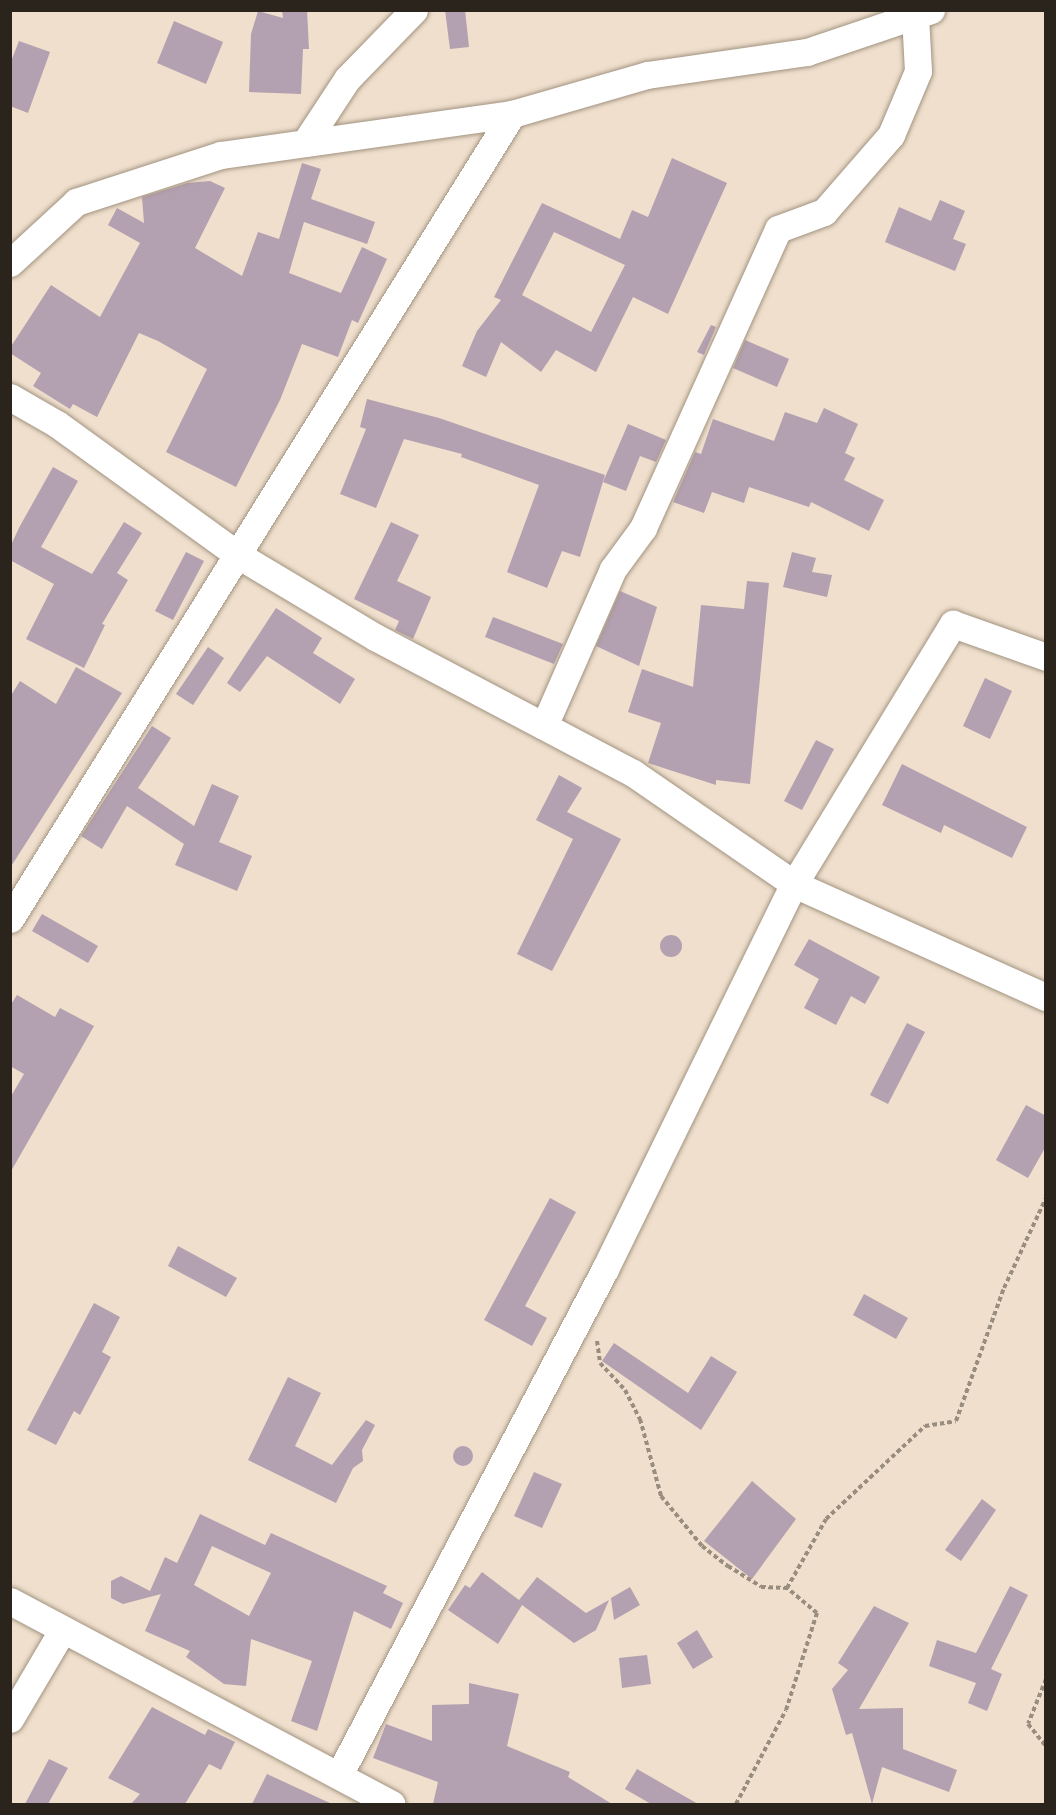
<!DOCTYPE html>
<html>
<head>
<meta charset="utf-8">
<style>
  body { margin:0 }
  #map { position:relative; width:1056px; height:1815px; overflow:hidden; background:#efdfcc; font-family:Signika,sans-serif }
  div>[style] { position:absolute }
  .building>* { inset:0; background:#b3a0b0 }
  .round { border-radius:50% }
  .path>* { height:4px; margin-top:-2px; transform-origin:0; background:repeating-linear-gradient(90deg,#998d80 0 4.5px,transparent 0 7.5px) }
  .roads { filter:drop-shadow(0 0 2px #a29381) drop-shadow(0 0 2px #a29381) }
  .street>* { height:27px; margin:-13.5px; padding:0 13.5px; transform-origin:13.5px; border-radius:13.5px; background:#fff }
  span { translate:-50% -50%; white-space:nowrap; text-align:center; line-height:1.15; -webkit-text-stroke:6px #efdfcc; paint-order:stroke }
  .frame { position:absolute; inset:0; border:12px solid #2a241d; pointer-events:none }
</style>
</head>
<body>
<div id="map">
  <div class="building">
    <i style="clip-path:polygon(282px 10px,307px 10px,309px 49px,303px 49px,301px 94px,249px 92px,251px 34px,258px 11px,283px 18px)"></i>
    <i style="clip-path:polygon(445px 10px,465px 10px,469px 47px,450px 49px)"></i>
    <i style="clip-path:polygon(174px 21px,223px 42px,206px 84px,157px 63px)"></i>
    <i style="clip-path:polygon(19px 41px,50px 52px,28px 113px,10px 106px,10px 64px)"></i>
    <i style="clip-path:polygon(evenodd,672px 158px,727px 183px,668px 314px,633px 297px,596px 372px,556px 350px,541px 372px,501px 342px,486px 377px,462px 366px,477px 331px,501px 300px,494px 297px,542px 203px,620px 239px,632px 210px,648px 217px,672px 158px,554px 232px,625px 265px,591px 332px,522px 295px,554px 232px)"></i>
    <i style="clip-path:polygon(302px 163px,321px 169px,311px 199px,375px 222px,367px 244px,304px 222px,289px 273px,341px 293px,362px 247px,387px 259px,358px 323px,352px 320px,338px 357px,302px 344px,280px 400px,236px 487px,166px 452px,207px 369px,158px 341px,139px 333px,97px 417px,73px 404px,70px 409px,33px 386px,41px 373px,10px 353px,10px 348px,51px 285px,100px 317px,140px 243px,108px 225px,117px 208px,144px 223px,142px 197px,187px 183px,210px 181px,225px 188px,195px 248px,242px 276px,258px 232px,279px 239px)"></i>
    <i style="clip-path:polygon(940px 200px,965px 211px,953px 239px,966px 244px,955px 271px,885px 242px,899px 207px,931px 221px)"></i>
    <i style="clip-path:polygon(711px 325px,716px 327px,704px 355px,697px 352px)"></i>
    <i style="clip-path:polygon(745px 340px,789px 359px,777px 387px,733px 368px)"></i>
    <i style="clip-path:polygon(367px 399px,439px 418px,605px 475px,580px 557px,562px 551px,547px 588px,507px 572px,539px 485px,461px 457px,462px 454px,404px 439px,376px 508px,340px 494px,366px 429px,360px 427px)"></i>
    <i style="clip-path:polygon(824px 408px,858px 424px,845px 453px,855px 458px,844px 480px,884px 500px,869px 531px,811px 502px,809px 507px,749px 487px,744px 503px,712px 492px,704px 513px,673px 502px,695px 452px,701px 454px,713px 419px,774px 441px,785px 412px,817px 423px)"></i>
    <i style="clip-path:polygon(628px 424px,666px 440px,656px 462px,640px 456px,626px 491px,603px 482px)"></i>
    <i style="clip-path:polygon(53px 467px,78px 481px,41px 547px,92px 574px,124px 522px,142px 533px,117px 573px,128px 580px,102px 624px,105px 625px,84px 668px,26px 639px,54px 584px,10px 560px,10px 547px,20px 526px)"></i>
    <i style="clip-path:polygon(391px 522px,419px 535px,397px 581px,431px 597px,413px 639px,395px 630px,399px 621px,354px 599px)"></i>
    <i style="clip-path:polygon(186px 552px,204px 561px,173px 620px,155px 611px)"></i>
    <i style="clip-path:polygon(792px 552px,816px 558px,812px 572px,832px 575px,827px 597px,783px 587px)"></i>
    <i style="clip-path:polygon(747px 581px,769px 583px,750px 784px,716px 780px,716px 785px,648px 763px,661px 723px,628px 712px,642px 669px,693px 687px,701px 605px,744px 609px)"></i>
    <i style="clip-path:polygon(620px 591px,657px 607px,639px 666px,596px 646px)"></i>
    <i style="clip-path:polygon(276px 608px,322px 638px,313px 653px,355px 679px,340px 704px,267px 656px,240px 692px,227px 683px)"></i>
    <i style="clip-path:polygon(493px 617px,563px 644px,554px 664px,485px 637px)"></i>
    <i style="clip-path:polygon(208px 647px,224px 658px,193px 705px,176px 694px)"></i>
    <i style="clip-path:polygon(76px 667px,122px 693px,10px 868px,10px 697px,20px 681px,56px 704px)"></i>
    <i style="clip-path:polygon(985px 678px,1012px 691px,990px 739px,963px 726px)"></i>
    <i style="clip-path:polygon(152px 726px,171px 738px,138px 788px,194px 826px,212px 784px,239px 796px,219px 842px,252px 856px,237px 891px,175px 865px,184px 844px,127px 806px,102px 849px,81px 836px)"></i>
    <i style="clip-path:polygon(816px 740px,834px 749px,802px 810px,784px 801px)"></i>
    <i style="clip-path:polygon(902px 764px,1027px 827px,1012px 858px,944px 825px,941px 833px,882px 805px)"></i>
    <i style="clip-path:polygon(559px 775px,582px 788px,567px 812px,621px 839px,552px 971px,517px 954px,573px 839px,536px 820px)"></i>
    <i style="clip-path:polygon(42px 914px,98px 946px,88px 963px,32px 931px)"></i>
    <i class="round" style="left:660px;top:935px;width:22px;height:22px"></i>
    <i style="clip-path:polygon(809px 939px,880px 977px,865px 1004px,851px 996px,836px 1025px,804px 1008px,819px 979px,794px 965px)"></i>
    <i style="clip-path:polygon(17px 995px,55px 1017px,60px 1008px,94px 1026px,10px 1173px,10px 1098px,24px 1074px,10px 1066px,10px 1006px)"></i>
    <i style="clip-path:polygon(907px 1023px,925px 1032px,888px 1104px,870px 1095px)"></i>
    <i style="clip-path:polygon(1026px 1105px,1046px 1116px,1046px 1146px,1028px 1178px,996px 1160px)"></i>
    <i style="clip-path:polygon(550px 1198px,576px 1212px,525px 1306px,547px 1318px,532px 1346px,484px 1320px)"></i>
    <i style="clip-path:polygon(178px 1246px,237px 1278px,226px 1297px,168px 1266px)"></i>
    <i style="clip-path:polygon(864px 1294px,908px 1318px,896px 1339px,853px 1315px)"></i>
    <i style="clip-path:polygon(94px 1303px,120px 1317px,102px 1352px,111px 1357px,80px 1415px,74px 1411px,56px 1445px,27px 1430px)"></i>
    <i style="clip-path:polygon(614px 1343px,688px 1393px,711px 1356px,737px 1372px,701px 1430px,602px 1361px)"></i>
    <i style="clip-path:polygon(288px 1377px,321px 1393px,295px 1446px,332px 1465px,366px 1420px,375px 1425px,362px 1450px,363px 1461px,353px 1468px,336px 1503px,248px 1460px)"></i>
    <i class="round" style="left:453px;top:1446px;width:20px;height:20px"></i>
    <i style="clip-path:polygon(534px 1472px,562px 1484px,542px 1528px,514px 1516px)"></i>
    <i style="clip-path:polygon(752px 1481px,796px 1519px,752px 1579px,704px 1541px)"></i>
    <i style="clip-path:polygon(982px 1499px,996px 1510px,961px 1561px,945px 1550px)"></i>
    <i style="clip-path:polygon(evenodd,200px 1514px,265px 1545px,271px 1533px,387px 1586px,383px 1593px,403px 1603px,391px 1629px,354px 1611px,317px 1731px,291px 1721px,312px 1661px,251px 1639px,246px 1686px,224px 1684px,186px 1657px,190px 1651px,145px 1631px,161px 1594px,123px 1604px,111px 1598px,111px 1581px,121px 1576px,150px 1591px,165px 1557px,177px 1563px,200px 1514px,212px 1546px,271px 1573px,249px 1616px,194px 1585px,212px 1546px)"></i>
    <i style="clip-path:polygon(482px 1572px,519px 1600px,537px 1577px,586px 1613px,609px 1600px,596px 1630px,574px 1643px,522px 1605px,498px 1644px,448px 1610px,465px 1585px,470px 1588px)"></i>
    <i style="clip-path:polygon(1010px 1586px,1028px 1595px,991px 1669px,1002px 1674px,987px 1711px,968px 1703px,976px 1683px,929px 1666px,937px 1640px,976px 1653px)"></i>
    <i style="clip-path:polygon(630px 1587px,640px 1605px,614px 1620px,611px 1598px)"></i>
    <i style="clip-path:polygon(874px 1606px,909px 1623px,859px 1709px,903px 1708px,903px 1749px,957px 1770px,949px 1792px,882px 1767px,872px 1804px,852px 1733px,846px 1735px,832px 1689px,848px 1670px,838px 1663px)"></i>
    <i style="clip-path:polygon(697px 1630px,713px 1657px,693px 1669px,677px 1643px)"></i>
    <i style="clip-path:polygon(647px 1655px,651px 1684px,622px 1688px,619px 1658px)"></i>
    <i style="clip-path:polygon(469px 1683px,519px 1694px,507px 1746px,570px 1772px,568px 1777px,612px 1804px,433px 1804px,438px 1782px,373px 1758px,386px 1724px,432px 1741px,432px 1705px,469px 1704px)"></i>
    <i style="clip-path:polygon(152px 1707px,205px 1735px,208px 1729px,235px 1742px,221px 1770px,209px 1764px,185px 1804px,131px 1804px,140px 1794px,108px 1778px)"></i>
    <i style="clip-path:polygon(49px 1759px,68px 1768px,48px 1804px,25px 1804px)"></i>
    <i style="clip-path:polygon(637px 1769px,698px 1804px,651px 1804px,625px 1789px)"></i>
    <i style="clip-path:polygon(267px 1774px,332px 1804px,252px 1804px)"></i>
  </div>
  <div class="path">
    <i style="left:597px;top:1341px;width:22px;rotate:82deg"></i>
    <i style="left:600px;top:1363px;width:37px;rotate:47deg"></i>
    <i style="left:625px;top:1390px;width:33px;rotate:63deg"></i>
    <i style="left:640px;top:1419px;width:80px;rotate:74.7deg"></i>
    <i style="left:661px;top:1496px;width:65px;rotate:50.6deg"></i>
    <i style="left:702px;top:1546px;width:33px;rotate:38deg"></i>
    <i style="left:728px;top:1566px;width:39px;rotate:32deg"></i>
    <i style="left:761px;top:1587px;width:26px;rotate:2deg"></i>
    <i style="left:1046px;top:1679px;width:48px;rotate:111.8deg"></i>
    <i style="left:1028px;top:1724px;width:28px;rotate:51deg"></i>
    <i style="left:736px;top:1804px;width:106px;rotate:-62deg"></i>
    <i style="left:786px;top:1710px;width:102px;rotate:-72.3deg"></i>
    <i style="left:817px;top:1613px;width:39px;rotate:-140deg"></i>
    <i style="left:787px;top:1588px;width:79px;rotate:-60.5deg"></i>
    <i style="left:826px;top:1519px;width:136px;rotate:-43.2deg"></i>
    <i style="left:925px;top:1426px;width:31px;rotate:-9deg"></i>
    <i style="left:956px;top:1421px;width:141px;rotate:-70.2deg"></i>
    <i style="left:1004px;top:1288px;width:99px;rotate:-65deg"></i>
  </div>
  <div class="roads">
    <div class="street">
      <i style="left:305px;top:143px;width:77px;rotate:-56.7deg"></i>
      <i style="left:347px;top:79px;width:96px;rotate:-45.8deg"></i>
      <i style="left:10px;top:263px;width:90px;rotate:-42.7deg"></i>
      <i style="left:76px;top:202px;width:152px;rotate:-18deg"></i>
      <i style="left:221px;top:155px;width:294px;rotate:-8deg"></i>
      <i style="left:512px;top:114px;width:141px;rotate:-16.1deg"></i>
      <i style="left:647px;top:75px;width:162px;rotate:-8.2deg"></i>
      <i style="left:807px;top:52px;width:131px;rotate:-18.7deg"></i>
      <i style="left:10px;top:397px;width:54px;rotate:29.9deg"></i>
      <i style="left:57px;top:424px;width:223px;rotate:35.9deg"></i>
      <i style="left:238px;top:555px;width:160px;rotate:30.9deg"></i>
      <i style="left:375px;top:637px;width:292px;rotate:27.8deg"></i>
      <i style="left:633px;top:773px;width:196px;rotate:34.6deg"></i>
      <i style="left:794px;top:884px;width:276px;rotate:24.2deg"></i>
      <i style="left:544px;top:726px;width:171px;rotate:-66.3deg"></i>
      <i style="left:613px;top:569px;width:51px;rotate:-53.8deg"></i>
      <i style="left:643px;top:528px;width:328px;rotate:-65.7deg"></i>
      <i style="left:778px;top:229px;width:49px;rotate:-20.3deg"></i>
      <i style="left:824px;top:212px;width:102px;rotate:-49deg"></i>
      <i style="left:891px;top:135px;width:69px;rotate:-67.1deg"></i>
      <i style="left:918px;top:71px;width:55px;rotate:-93.1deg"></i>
      <i style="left:10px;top:919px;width:949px;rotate:-58.05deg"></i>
      <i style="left:10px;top:1601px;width:432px;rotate:28deg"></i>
      <i style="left:10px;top:1719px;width:104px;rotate:-59.5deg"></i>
      <i style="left:339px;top:1775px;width:572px;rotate:-62.27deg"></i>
      <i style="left:605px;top:1269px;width:429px;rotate:-63.9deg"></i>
      <i style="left:794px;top:884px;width:305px;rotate:-58.6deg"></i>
      <i style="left:953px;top:624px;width:99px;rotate:19.5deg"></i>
    </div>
  </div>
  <div class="frame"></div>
</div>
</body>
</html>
